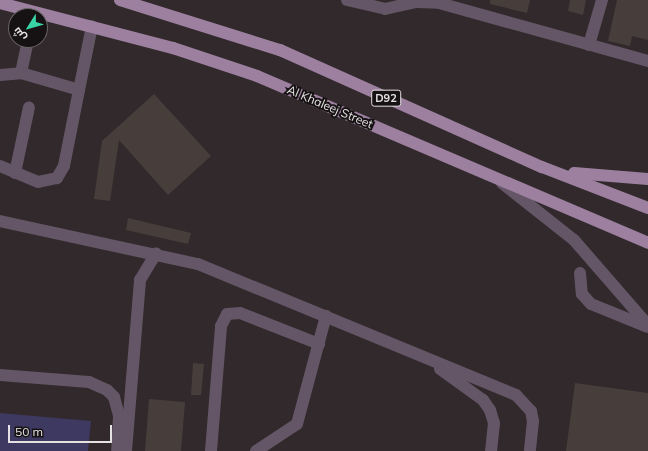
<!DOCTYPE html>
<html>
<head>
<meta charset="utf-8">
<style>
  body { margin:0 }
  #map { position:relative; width:648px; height:451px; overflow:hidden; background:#31292b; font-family:Mulish,Cairo,sans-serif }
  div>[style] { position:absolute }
  .water>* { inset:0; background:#3e3961 }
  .building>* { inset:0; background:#473e3c }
  .minor>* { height:12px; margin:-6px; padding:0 6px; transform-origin:6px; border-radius:6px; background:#645666 }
  .major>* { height:12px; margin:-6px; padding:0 6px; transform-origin:6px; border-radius:6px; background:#9d80a0 }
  span { translate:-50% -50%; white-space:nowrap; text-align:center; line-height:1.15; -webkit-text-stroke:4px #161214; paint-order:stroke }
  .shield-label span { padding:1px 3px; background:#161214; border:1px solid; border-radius:3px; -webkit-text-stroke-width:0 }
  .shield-label { font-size:11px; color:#e6e1e2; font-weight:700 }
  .street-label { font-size:12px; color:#e6e1e2 }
  .north { position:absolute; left:8px; top:8px; width:40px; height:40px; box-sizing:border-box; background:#161214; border:1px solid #696566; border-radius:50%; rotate:233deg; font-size:11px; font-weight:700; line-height:16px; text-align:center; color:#e6e1e2 }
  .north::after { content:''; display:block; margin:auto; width:14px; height:18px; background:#38d4a6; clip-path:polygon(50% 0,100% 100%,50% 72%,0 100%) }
  .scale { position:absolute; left:8px; top:425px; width:104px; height:18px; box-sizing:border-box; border:2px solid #e6e1e2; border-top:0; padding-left:5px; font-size:12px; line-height:14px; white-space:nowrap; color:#e6e1e2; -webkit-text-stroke:3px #161214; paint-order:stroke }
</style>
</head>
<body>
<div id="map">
  <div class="water">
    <i style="clip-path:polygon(0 413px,91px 421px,88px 451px,0 451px)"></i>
  </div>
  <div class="building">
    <i style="clip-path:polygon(490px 0,530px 0,527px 13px,490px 4px)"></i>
    <i style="clip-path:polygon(570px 0,586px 0,583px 15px,568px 11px)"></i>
    <i style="clip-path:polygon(617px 0,648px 0,648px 40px,632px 36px,630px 46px,608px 41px)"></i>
    <i style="clip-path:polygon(154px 94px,211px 156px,168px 195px,119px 140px,110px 201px,94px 199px,102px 141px)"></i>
    <i style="clip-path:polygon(128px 218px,191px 233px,188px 244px,126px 230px)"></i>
    <i style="clip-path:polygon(193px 363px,204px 364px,201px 395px,191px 395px)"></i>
    <i style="clip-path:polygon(575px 383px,648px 393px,648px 451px,566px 451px)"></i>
    <i style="clip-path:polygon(149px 399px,185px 402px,181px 451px,145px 451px)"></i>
  </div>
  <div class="minor">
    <i style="left:347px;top:0;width:39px;rotate:13deg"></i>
    <i style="left:385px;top:9px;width:32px;rotate:-13deg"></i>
    <i style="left:416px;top:2px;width:23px;rotate:2deg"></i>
    <i style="left:439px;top:3px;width:217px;rotate:15.5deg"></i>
    <i style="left:589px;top:45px;width:47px;rotate:-73.9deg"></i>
    <i style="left:21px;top:73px;width:34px;rotate:-78deg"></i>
    <i style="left:0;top:75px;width:21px;rotate:-5deg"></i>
    <i style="left:21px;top:73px;width:60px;rotate:16.3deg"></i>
    <i style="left:79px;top:90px;width:77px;rotate:101.2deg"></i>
    <i style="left:64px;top:166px;width:14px;rotate:120deg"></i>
    <i style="left:57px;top:178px;width:19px;rotate:168deg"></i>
    <i style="left:38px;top:182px;width:41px;rotate:-157.2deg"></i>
    <i style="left:79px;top:90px;width:65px;rotate:-78.5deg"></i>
    <i style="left:15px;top:173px;width:67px;rotate:-78deg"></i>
    <i style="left:502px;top:183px;width:92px;rotate:38.4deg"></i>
    <i style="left:574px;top:240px;width:113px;rotate:49deg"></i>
    <i style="left:0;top:221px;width:203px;rotate:12.3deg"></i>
    <i style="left:198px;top:264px;width:344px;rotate:22.4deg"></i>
    <i style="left:516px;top:395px;width:22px;rotate:47deg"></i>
    <i style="left:531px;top:411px;width:10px;rotate:79deg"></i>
    <i style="left:533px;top:421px;width:30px;rotate:96deg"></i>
    <i style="left:580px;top:273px;width:21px;rotate:85deg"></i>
    <i style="left:582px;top:294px;width:13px;rotate:48deg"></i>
    <i style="left:591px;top:304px;width:61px;rotate:22deg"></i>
    <i style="left:440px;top:369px;width:53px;rotate:35.8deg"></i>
    <i style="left:483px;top:400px;width:12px;rotate:55deg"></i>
    <i style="left:490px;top:410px;width:14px;rotate:73deg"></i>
    <i style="left:494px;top:423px;width:28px;rotate:96deg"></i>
    <i style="left:0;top:375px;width:89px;rotate:4.5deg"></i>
    <i style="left:89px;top:382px;width:20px;rotate:24deg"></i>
    <i style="left:107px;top:390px;width:10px;rotate:45deg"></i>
    <i style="left:114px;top:397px;width:20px;rotate:75deg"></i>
    <i style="left:119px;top:416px;width:35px;rotate:93deg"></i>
    <i style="left:126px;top:451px;width:172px;rotate:-85.3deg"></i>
    <i style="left:140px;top:280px;width:31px;rotate:-59deg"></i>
    <i style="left:211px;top:451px;width:125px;rotate:-85.4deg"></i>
    <i style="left:221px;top:326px;width:13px;rotate:-63deg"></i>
    <i style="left:227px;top:314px;width:13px;rotate:-4deg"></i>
    <i style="left:240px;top:313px;width:85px;rotate:21.4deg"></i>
    <i style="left:256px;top:451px;width:49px;rotate:-33.4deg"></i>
    <i style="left:297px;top:424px;width:112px;rotate:-75deg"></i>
  </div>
  <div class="major">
    <i style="left:120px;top:0;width:168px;rotate:17.4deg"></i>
    <i style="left:280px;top:50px;width:287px;rotate:24.1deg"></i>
    <i style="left:542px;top:167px;width:114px;rotate:21.1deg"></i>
    <i style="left:0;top:3px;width:179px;rotate:14.6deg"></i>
    <i style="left:173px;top:48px;width:89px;rotate:18.4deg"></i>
    <i style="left:257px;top:76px;width:425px;rotate:23.1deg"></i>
    <i style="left:574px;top:173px;width:74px;rotate:4.6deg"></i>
  </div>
  <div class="shield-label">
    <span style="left:386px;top:98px">D92</span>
  </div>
  <div class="street-label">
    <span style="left:330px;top:107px;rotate:23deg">Al Khaleej Street</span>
  </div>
  <div class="north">ش</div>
  <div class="scale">50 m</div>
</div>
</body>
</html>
